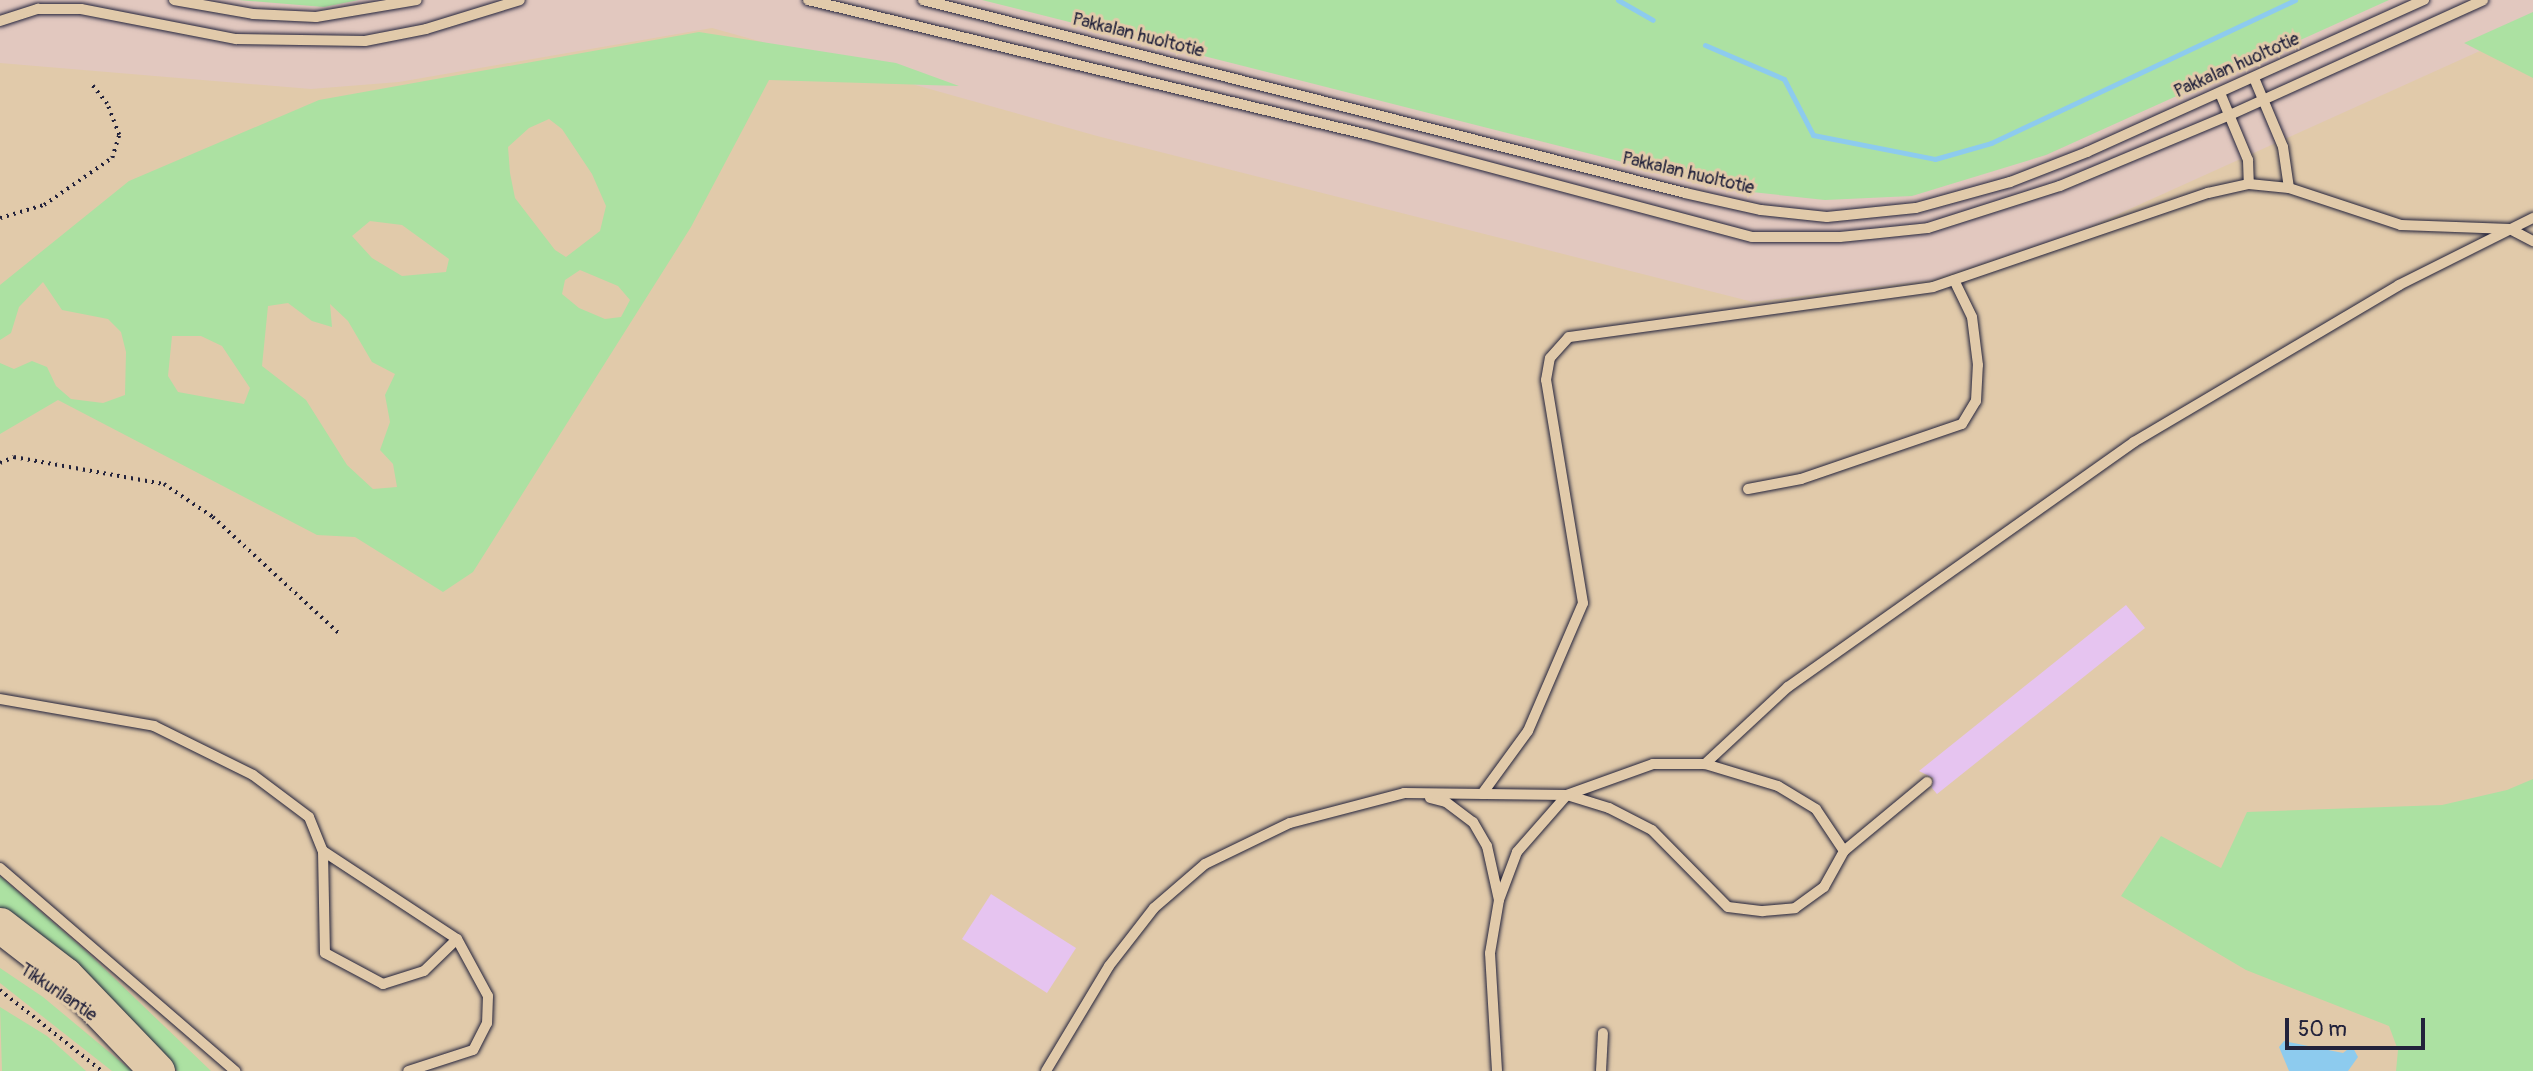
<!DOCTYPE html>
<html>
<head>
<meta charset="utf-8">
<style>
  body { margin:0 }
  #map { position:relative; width:2533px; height:1071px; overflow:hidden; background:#e1caaa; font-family:Pangolin,sans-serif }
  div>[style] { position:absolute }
  .built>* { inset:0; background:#e2c8bf }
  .green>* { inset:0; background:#ace1a2 }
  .water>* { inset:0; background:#8dcbee }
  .stream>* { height:5px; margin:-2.5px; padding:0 2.5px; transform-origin:2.5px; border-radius:2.5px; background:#8dcbee }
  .building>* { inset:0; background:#e6c4f0 }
  .path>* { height:3.5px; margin-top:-1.75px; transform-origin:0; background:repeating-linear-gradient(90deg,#22223b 0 2px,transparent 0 7px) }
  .roads { filter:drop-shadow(0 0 2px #22223b) drop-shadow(0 0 2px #22223b) }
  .service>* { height:10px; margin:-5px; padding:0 5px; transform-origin:5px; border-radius:5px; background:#e1caaa }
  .primary>* { height:35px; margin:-17.5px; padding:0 17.5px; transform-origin:17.5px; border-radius:17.5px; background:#e1caaa }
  span { translate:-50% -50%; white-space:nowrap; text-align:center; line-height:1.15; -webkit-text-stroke:6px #e1caaa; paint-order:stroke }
  .street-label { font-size:18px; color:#22223b }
  .scale { position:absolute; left:2285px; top:1018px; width:140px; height:32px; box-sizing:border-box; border:4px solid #22223b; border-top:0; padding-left:9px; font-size:21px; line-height:24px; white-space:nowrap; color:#22223b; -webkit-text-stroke:5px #e1caaa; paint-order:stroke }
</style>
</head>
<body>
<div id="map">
  <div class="built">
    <i style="clip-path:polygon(0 0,2533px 0,2533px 27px,2081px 231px,1932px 280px,1753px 302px,1097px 136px,712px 28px,399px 82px,311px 89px,0 63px)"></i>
  </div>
  <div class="green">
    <i style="clip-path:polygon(238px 0,359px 0,324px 7px)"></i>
    <i style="clip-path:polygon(982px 0,2389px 0,2046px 155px,1912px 196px,1825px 200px,1733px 190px)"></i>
    <i style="clip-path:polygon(2533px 12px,2533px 78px,2464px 43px)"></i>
    <i style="clip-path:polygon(evenodd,699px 32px,896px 63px,959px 86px,769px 80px,691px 227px,473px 572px,443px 592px,355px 537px,317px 535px,58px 400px,0 434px,0 363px,14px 369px,32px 361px,47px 367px,56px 386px,71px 399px,103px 403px,125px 395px,126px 352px,121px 332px,108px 319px,62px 310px,43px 282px,19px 307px,11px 333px,0 340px,0 285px,129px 181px,319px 100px,699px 32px,549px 119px,562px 129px,592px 174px,606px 206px,600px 231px,566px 257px,555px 250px,515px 198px,510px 173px,508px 147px,529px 128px,549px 119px,699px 32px,370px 221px,402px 225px,449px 259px,446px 272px,402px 276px,372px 258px,352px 236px,370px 221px,699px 32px,580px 270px,618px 286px,630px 300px,621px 317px,605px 319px,579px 308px,562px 294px,565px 280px,580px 270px,699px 32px,288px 303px,312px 321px,332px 327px,330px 304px,348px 321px,372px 362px,395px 374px,385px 395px,390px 422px,380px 450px,393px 464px,397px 487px,373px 489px,347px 465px,306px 400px,262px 366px,268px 306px,288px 303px,699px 32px,172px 336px,201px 336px,222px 346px,250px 388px,244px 404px,178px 392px,168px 376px,172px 336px)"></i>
    <i style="clip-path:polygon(2533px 779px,2533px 1071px,2396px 1071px,2398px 1050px,2389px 1026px,2246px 970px,2121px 896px,2161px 836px,2221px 868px,2247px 812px,2442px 805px,2507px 790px)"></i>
    <i style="clip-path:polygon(0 876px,88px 953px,211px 1071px,177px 1071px,94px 988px,0 911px)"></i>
    <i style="clip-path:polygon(0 968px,43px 997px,132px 1071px,112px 1071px,0 983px)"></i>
    <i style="clip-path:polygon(0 1007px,47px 1036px,86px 1071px,2px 1071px)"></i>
  </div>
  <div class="water">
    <i style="clip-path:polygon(2284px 1041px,2343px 1053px,2352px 1046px,2358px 1057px,2348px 1071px,2289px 1071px,2279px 1047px)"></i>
  </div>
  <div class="stream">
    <i style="left:1618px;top:0;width:40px;rotate:29.7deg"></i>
    <i style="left:1705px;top:45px;width:86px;rotate:23.3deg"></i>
    <i style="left:1784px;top:79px;width:63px;rotate:62.6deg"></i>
    <i style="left:1813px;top:135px;width:124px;rotate:11.1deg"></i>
    <i style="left:1935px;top:159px;width:58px;rotate:-15.9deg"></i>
    <i style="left:1991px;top:143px;width:336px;rotate:-25.2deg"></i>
  </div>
  <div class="building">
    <i style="clip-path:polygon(2126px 605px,2145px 628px,1937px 794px,1932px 788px,1933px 778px,1919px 771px)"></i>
    <i style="clip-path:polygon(991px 894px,1076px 948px,1047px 993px,962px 939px)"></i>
  </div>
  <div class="path">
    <i style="left:0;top:218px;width:46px;rotate:-16.5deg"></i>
    <i style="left:44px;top:205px;width:83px;rotate:-34.7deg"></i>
    <i style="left:112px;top:158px;width:24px;rotate:-73deg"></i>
    <i style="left:119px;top:135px;width:33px;rotate:-111deg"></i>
    <i style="left:107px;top:104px;width:27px;rotate:-129deg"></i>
    <i style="left:0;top:463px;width:15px;rotate:-23deg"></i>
    <i style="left:14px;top:457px;width:152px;rotate:10.2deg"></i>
    <i style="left:164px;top:484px;width:59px;rotate:34deg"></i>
    <i style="left:213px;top:517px;width:173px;rotate:42.7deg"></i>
    <i style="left:0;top:990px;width:130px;rotate:38.5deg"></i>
  </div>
  <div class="roads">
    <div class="service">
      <i style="left:174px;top:0;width:80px;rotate:10deg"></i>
      <i style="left:253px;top:14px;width:63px;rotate:2.7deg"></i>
      <i style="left:316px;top:17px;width:102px;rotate:-9.6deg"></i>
      <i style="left:808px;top:0;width:573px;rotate:13.53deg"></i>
      <i style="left:1365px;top:134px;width:400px;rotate:14.9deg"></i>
      <i style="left:1752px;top:237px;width:88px"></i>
      <i style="left:1840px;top:237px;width:88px;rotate:-5.8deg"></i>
      <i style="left:1928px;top:228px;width:139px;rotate:-17.7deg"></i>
      <i style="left:2060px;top:186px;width:184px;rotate:-22.7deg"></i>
      <i style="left:2230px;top:115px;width:278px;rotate:-24.4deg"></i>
      <i style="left:923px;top:0;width:786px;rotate:14.21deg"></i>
      <i style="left:1685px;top:193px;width:78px;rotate:12.6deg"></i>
      <i style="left:1761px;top:210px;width:66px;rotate:6.1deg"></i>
      <i style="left:1827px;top:217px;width:89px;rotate:-5.8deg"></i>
      <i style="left:1916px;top:208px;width:98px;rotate:-15.5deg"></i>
      <i style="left:2010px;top:182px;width:83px;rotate:-21.3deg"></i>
      <i style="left:2087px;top:152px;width:370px;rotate:-24.3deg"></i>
      <i style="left:0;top:21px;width:40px;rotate:-18deg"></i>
      <i style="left:38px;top:9px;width:43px"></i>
      <i style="left:81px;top:9px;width:158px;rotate:11deg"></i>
      <i style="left:236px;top:39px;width:129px;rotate:0.9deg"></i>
      <i style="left:365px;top:41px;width:62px;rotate:-11.1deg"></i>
      <i style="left:426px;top:29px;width:98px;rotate:-17.1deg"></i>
      <i style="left:2254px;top:78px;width:75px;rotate:67.2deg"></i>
      <i style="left:2283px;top:147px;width:41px;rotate:81.7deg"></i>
      <i style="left:2220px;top:93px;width:73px;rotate:67.3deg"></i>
      <i style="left:2248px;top:160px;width:24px;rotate:88deg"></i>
      <i style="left:1748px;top:489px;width:54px;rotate:-10.7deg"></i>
      <i style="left:1801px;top:479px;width:170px;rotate:-18.9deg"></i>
      <i style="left:1962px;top:424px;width:27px;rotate:-59deg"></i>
      <i style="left:1976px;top:401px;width:36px;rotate:-87deg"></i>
      <i style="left:1978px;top:365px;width:48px;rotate:-97.1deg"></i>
      <i style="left:1972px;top:317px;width:41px;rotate:-115.9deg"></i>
      <i style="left:0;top:699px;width:156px;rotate:9.9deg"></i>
      <i style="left:154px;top:726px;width:110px;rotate:26.3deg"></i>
      <i style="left:253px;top:775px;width:70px;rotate:36.9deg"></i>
      <i style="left:309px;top:817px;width:37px;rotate:68deg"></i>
      <i style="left:323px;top:851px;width:102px;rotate:88.9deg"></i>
      <i style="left:325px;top:953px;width:66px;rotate:28.1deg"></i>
      <i style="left:383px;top:984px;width:43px;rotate:-17.6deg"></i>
      <i style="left:424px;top:971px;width:46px;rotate:-44.1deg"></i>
      <i style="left:1705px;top:764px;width:113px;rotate:-42.9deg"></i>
      <i style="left:1788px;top:687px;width:424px;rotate:-35.3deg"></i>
      <i style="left:2134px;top:442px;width:308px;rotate:-30.6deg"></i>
      <i style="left:2399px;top:285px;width:150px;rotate:-26.6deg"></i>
      <i style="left:1482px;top:794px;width:78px;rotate:-53.9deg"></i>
      <i style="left:1528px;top:731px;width:139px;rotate:-66.7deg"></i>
      <i style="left:1583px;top:603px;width:226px;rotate:-99.4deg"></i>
      <i style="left:1546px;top:380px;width:22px;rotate:-80deg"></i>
      <i style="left:1550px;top:358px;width:28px;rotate:-48deg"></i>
      <i style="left:1569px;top:337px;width:367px;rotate:-7.8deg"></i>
      <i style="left:1933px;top:287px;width:291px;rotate:-18.9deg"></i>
      <i style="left:2208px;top:193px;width:42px;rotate:-12.4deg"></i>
      <i style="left:2249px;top:184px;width:40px;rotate:5.7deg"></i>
      <i style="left:2289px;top:188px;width:118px;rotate:18.3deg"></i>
      <i style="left:2401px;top:225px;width:109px;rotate:2.1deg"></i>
      <i style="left:2510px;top:229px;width:26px;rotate:28deg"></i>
      <i style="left:1430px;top:798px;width:16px;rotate:14deg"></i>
      <i style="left:1446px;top:802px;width:34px;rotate:37deg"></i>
      <i style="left:1473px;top:822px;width:28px;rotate:60deg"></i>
      <i style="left:1487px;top:846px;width:55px;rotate:77.5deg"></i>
      <i style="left:323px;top:851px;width:160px;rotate:33.3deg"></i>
      <i style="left:457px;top:939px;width:65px;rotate:61.5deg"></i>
      <i style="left:488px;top:996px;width:27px;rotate:92deg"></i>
      <i style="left:487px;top:1023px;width:30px;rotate:117deg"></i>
      <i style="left:473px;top:1050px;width:68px;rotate:162.1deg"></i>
      <i style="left:1844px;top:851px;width:108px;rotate:-39.7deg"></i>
      <i style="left:0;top:868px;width:311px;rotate:40.8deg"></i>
      <i style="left:1046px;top:1071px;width:122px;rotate:-59deg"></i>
      <i style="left:1109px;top:966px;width:73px;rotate:-52.2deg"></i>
      <i style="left:1154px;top:908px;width:67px;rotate:-40.8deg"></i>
      <i style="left:1205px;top:864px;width:94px;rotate:-25.8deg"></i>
      <i style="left:1290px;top:823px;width:118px;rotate:-14.7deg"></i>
      <i style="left:1404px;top:793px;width:163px;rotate:0.7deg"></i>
      <i style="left:1567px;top:795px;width:44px;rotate:17.2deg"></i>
      <i style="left:1609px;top:808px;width:48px;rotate:27.1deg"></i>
      <i style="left:1652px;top:830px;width:108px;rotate:45.4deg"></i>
      <i style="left:1728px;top:907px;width:35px;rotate:7deg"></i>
      <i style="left:1763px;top:911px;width:32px;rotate:-5deg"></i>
      <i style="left:1795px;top:908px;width:36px;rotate:-36deg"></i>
      <i style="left:1824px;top:887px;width:41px;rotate:-60.9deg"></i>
      <i style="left:1844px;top:851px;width:50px;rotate:-123.7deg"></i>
      <i style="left:1816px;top:809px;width:44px;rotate:-148.8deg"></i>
      <i style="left:1778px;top:786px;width:76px;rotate:-163.2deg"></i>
      <i style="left:1705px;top:764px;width:52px;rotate:180deg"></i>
      <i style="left:1653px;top:764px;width:91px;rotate:160.2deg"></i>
      <i style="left:1567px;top:795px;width:76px;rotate:131.3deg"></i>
      <i style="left:1517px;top:852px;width:51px;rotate:110.6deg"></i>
      <i style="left:1499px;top:900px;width:54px;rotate:99.6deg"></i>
      <i style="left:1490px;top:953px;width:118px;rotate:86.6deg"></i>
      <i style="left:1601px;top:1071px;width:38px;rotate:-87deg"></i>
    </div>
    <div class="primary">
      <i style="left:0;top:925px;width:82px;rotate:37.6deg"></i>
      <i style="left:65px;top:975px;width:133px;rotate:46.2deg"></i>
    </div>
  </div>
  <div class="street-label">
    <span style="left:1138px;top:36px;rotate:14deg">Pakkalan huoltotie</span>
    <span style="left:2237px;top:66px;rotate:-24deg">Pakkalan huoltotie</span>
    <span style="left:1688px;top:174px;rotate:13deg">Pakkalan huoltotie</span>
    <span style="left:58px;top:993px;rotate:34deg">Tikkurilantie</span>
  </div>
  <div class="scale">50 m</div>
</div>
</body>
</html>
